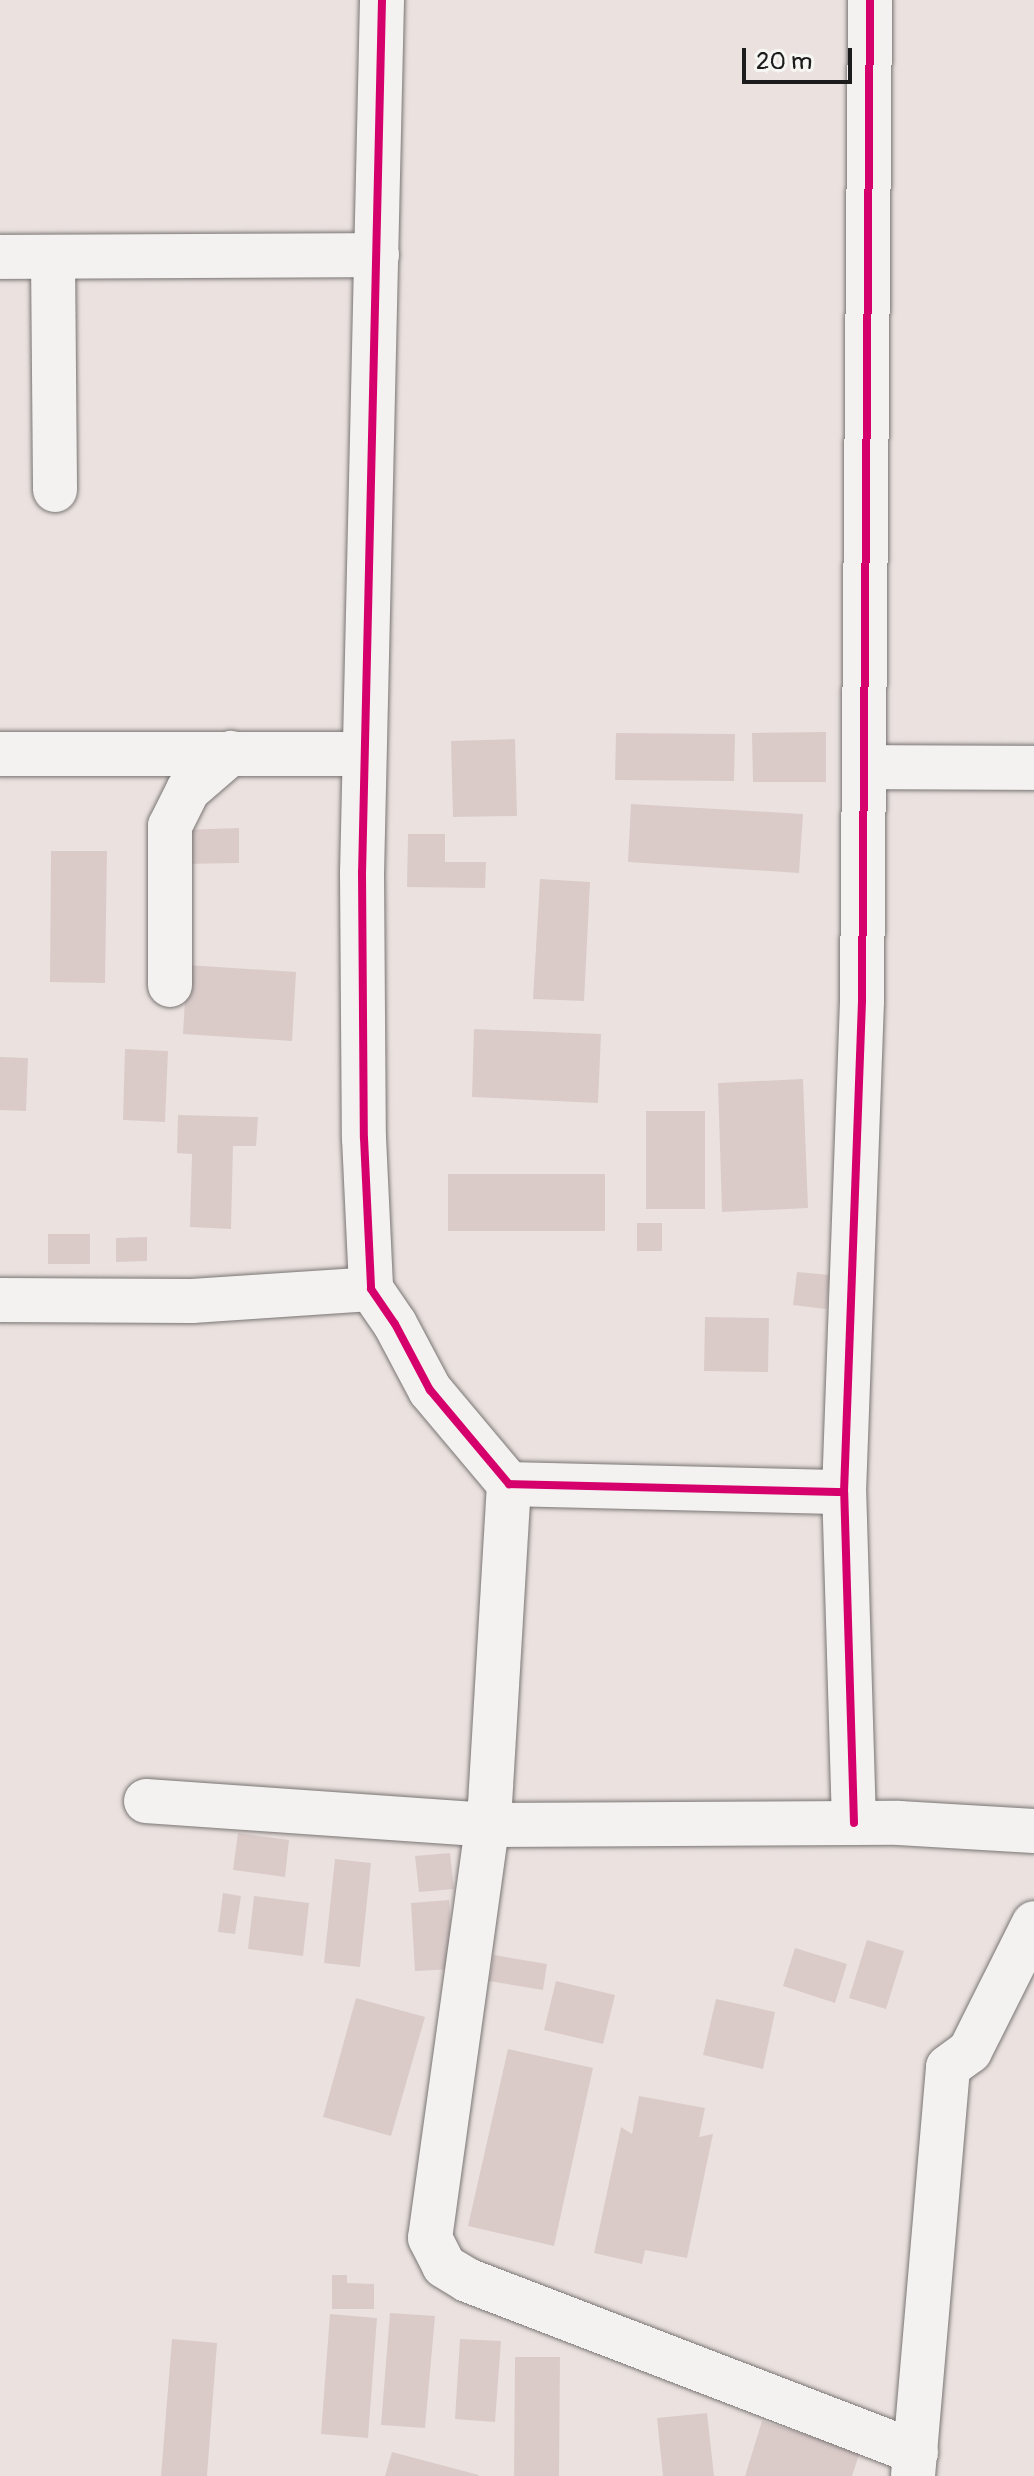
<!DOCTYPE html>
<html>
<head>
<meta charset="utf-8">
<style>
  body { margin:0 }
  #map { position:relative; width:1034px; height:2476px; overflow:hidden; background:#ebe2df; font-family:Pangolin,sans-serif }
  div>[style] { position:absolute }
  .building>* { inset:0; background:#dacbc9 }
  .roads { filter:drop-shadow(0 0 2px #797574) drop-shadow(0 0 2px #797574) }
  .minor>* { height:44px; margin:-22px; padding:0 22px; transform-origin:22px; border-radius:22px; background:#f4f2f0 }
  .cycleway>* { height:8px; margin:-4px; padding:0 4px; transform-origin:4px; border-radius:4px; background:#d6006c }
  span { translate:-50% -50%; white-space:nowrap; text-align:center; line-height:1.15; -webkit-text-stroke:6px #f6f6f2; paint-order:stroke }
  .scale { position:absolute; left:742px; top:48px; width:110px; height:36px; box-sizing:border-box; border:4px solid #1c1c1c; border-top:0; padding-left:10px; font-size:24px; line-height:28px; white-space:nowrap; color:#1c1c1c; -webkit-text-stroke:6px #f6f6f2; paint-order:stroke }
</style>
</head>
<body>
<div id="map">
  <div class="building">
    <i style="clip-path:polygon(826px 732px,826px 782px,753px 782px,752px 733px)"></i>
    <i style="clip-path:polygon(616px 733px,735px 734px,734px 781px,615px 780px)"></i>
    <i style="clip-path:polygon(515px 739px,517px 816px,453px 817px,451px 741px)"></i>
    <i style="clip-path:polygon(631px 804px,803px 814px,799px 873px,628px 862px)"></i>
    <i style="clip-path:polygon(239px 828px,239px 863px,182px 864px,181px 830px)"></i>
    <i style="clip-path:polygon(408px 834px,445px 834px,445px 862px,486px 862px,485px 888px,407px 887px)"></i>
    <i style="clip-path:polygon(51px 851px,107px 851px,105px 983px,50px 982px)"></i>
    <i style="clip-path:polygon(540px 879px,590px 882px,584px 1001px,533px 999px)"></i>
    <i style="clip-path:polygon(187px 965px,296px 972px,292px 1041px,183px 1034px)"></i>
    <i style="clip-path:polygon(474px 1029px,601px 1034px,598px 1103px,472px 1097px)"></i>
    <i style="clip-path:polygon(125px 1049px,168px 1051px,165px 1122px,123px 1120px)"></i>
    <i style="clip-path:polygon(0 1057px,28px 1058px,26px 1111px,0 1110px)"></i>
    <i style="clip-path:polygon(803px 1079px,808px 1208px,722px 1212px,718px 1083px)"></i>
    <i style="clip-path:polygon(646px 1111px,705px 1111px,705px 1209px,646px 1209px)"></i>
    <i style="clip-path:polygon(178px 1115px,258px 1117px,256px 1146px,233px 1146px,231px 1229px,190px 1227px,192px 1154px,177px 1153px)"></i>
    <i style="clip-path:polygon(448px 1174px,605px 1174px,605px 1231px,448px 1231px)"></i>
    <i style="clip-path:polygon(637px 1223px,662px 1223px,662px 1251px,637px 1251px)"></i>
    <i style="clip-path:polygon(48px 1234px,90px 1234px,90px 1264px,48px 1264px)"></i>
    <i style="clip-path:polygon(147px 1237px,147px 1261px,116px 1262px,116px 1238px)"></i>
    <i style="clip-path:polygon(797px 1272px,830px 1275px,826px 1309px,793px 1305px)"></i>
    <i style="clip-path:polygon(705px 1317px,769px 1318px,768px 1372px,704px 1371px)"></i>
    <i style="clip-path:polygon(238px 1833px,289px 1840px,285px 1877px,233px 1870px)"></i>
    <i style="clip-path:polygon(450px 1853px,454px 1889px,419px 1892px,415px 1856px)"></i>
    <i style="clip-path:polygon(335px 1859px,371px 1863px,360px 1967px,324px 1963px)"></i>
    <i style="clip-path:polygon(223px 1893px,241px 1896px,235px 1934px,218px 1932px)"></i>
    <i style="clip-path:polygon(254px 1896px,309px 1903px,303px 1956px,248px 1949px)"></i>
    <i style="clip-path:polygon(449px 1900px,453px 1969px,415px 1971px,411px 1903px)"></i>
    <i style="clip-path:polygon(867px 1940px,904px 1951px,886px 2009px,849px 1998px)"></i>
    <i style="clip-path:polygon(795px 1948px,847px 1964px,835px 2003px,783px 1986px)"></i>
    <i style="clip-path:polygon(494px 1955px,547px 1964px,543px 1990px,489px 1981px)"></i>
    <i style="clip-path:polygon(556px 1981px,615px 1995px,603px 2044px,544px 2030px)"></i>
    <i style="clip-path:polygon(356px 1998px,425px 2017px,391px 2136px,323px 2117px)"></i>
    <i style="clip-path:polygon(716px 1999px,775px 2012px,763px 2069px,703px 2055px)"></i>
    <i style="clip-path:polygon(508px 2049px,593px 2068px,554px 2246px,468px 2226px)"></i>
    <i style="clip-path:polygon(639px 2096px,705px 2108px,699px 2137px,713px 2134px,687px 2258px,645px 2250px,642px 2264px,594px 2253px,621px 2127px,632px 2134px)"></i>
    <i style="clip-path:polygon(332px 2275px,347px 2275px,347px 2283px,374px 2284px,374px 2309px,332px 2309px)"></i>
    <i style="clip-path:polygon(390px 2313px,435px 2316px,425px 2428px,381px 2425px)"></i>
    <i style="clip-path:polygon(330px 2314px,377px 2318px,368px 2438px,321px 2434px)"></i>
    <i style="clip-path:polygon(172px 2339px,217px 2343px,207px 2476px,161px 2476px)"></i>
    <i style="clip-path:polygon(460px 2339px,501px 2341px,495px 2422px,455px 2419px)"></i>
    <i style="clip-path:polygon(515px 2357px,560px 2357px,559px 2476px,514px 2476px)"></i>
    <i style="clip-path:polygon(707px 2413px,714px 2476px,663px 2476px,657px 2418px)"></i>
    <i style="clip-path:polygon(762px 2421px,860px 2452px,852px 2476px,745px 2476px)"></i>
    <i style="clip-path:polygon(392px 2452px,479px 2475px,478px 2476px,385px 2476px)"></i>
  </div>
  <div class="roads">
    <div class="minor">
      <i style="left:382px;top:0;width:872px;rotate:91.31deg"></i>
      <i style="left:362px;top:872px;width:266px;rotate:89.6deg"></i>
      <i style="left:364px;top:1138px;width:151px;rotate:87.3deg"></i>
      <i style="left:371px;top:1289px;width:42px;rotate:55.6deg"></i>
      <i style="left:395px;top:1324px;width:75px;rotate:62.1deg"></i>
      <i style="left:430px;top:1390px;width:123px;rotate:50deg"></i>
      <i style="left:509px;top:1484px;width:335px;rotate:1.4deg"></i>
      <i style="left:0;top:257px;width:377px;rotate:-0.3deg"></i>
      <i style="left:53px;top:257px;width:233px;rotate:89.5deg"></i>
      <i style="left:0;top:754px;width:364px"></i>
      <i style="left:864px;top:767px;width:170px;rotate:0.3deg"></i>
      <i style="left:170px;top:985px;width:159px;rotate:-90deg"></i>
      <i style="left:170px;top:826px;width:40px;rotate:-63.4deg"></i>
      <i style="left:188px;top:790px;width:57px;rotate:-40.7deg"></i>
      <i style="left:0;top:1300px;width:192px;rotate:0.3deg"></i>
      <i style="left:192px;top:1301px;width:179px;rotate:-3.8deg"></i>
      <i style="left:509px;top:1484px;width:323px;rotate:93.4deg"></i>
      <i style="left:490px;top:1806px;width:436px;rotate:97.9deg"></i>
      <i style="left:430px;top:2238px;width:31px;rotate:63deg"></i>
      <i style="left:444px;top:2266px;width:27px;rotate:31deg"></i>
      <i style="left:467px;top:2280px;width:481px;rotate:21deg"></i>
      <i style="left:146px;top:1801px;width:343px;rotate:4deg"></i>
      <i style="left:488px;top:1825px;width:411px;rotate:-0.3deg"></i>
      <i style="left:899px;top:1823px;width:135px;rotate:3.4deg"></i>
      <i style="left:854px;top:1823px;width:331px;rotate:-91.7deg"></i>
      <i style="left:844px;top:1492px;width:491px;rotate:-87.9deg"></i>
      <i style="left:862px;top:1001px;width:1001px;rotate:-89.54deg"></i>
      <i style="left:913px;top:2476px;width:410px;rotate:-85.1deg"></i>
      <i style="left:948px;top:2067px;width:27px;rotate:-36deg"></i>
      <i style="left:970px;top:2051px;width:143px;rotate:-63.4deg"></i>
    </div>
  </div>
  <div class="cycleway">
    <i style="left:382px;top:0;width:872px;rotate:91.31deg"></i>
    <i style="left:362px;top:872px;width:266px;rotate:89.6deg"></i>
    <i style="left:364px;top:1138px;width:151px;rotate:87.3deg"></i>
    <i style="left:371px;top:1289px;width:42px;rotate:55.6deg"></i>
    <i style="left:395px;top:1324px;width:75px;rotate:62.1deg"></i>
    <i style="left:430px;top:1390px;width:123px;rotate:50deg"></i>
    <i style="left:509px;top:1484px;width:335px;rotate:1.4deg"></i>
    <i style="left:854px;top:1823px;width:331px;rotate:-91.7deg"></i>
    <i style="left:844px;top:1492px;width:491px;rotate:-87.9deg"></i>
    <i style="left:862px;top:1001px;width:1001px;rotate:-89.54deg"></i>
  </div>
  <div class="scale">20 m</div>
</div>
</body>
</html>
